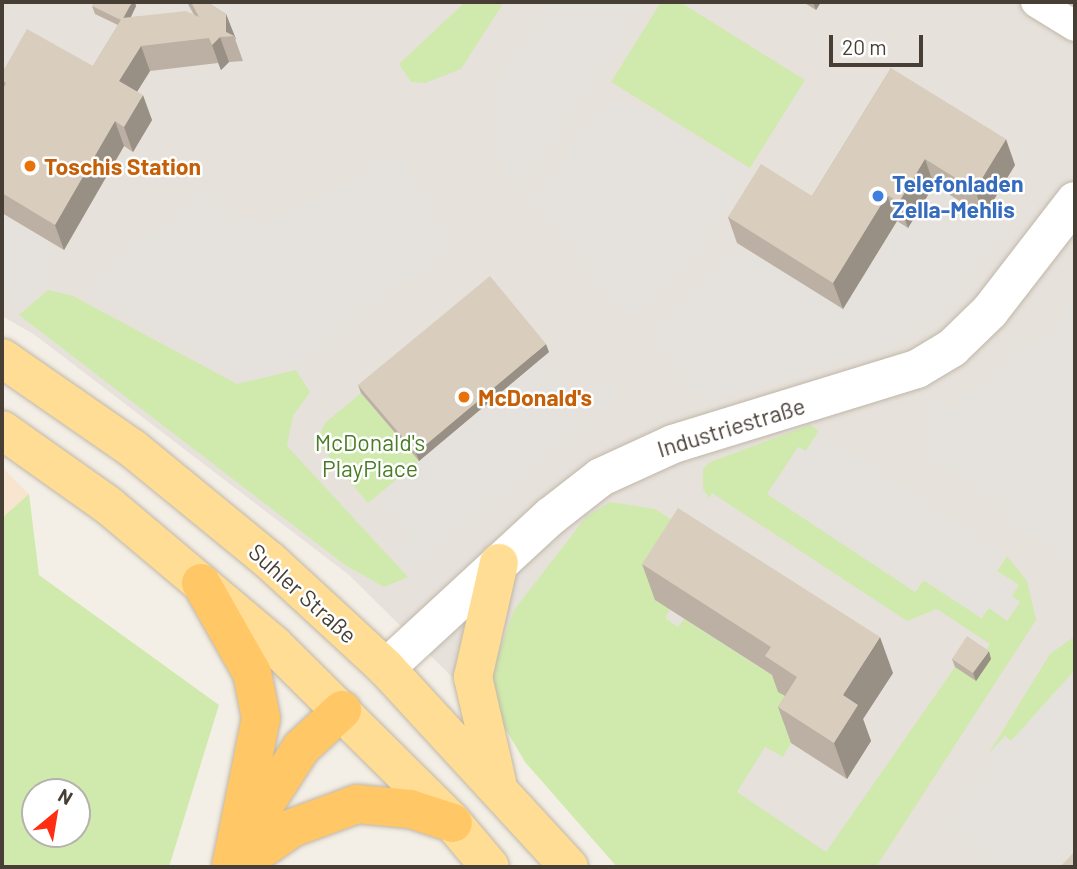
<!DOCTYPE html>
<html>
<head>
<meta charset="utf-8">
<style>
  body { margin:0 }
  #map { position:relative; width:1077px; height:869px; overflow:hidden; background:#f4efe6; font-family:Barlow,sans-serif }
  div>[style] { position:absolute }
  .commercial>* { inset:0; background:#f7e5d0 }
  .industrial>* { inset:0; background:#e6e1db }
  .green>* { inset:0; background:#d0eaad }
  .parking>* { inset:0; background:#e5e2de }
  .roads { filter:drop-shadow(0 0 2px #c0b7a8) drop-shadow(0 0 2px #c0b7a8) }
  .minor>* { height:30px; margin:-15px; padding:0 15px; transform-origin:15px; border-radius:15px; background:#fff }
  .tertiary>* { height:38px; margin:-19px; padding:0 19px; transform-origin:19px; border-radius:19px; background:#fff }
  .primary>* { height:38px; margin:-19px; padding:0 19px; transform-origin:19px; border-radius:19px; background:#ffdd94 }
  .motorway>* { height:38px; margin:-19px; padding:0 19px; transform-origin:19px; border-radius:19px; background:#ffc766 }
  .wall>* { inset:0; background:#bbb0a3 }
  .shaded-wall>* { inset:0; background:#989085 }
  .building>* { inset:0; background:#d9cdbe }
  .dots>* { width:19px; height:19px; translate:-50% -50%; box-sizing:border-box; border:4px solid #fff; border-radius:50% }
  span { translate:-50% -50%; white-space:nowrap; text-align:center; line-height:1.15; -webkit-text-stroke:5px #fff; paint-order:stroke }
  .food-label { font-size:23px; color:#c56008; font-weight:700 }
  .left { translate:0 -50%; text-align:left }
  .shop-label { font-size:23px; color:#366cbe; font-weight:700 }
  .street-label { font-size:23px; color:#473f35 }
  .park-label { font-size:23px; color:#497c25 }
  .frame { position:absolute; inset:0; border:4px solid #473f35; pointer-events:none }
  .north { position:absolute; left:21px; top:778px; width:70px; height:70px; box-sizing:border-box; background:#fff; border:2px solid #b5b2ae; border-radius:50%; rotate:30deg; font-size:19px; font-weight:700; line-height:28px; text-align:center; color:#473f35 }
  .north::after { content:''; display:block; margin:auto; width:24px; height:32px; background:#ff2e12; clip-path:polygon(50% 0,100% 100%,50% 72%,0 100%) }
  .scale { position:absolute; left:829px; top:35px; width:94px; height:32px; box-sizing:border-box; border:4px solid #473f35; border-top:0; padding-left:9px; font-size:21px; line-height:24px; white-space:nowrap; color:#473f35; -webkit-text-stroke:5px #fff; paint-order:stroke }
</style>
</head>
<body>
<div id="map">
  <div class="commercial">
    <i style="clip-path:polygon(2px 467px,29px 494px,38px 575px,2px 602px)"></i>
  </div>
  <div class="industrial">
    <i style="clip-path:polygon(2px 2px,1075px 2px,1075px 867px,644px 867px,349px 575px,35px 335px,2px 316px)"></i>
  </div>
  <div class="green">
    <i style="clip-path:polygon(465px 2px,504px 2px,461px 69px,425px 83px,411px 82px,399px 64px)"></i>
    <i style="clip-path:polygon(661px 2px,680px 2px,805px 80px,750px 168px,611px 82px)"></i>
    <i style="clip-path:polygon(48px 290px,73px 296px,237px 384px,296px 370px,310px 392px,293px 416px,287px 446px,408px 577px,384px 587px,345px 565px,19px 315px)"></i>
    <i style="clip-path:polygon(361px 393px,419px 461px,368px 503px,322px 448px,319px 436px,325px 423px)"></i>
    <i style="clip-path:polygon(810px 425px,819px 431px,805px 452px,799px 447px,915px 592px,923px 580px,982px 618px,988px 608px,1011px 596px,997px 571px,1007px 556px,1027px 581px,1036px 620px,876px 867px,617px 867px,525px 762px,498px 716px,491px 675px,514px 610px,586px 517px,610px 502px,655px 509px,708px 543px,655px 600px,670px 609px,665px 618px,678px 627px,684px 619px,784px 683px,792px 701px,791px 743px,783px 757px,765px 747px,737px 792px,826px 852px,955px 667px,984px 654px,990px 644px,937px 609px,907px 621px,712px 493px,709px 498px,703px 489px,703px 469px,710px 462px)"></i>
    <i style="clip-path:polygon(evenodd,29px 494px,39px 575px,219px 705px,169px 867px,2px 867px,2px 518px,29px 494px,77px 792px,77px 834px,35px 834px,35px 792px,77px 792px)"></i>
    <i style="clip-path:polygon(1075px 636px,1075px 670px,1019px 733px,1066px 794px,1005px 736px,987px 756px,1050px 654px)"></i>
  </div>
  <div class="parking">
    <i style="clip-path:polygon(549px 2px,643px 2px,523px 191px,506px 172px,498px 143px,497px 96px,501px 76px)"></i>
    <i style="clip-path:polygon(612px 100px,640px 106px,751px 172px,685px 270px,629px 318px,528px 195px,557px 170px,594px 110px)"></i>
    <i style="clip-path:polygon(398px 152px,456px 251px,377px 298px,302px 367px,297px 359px,258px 377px,241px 376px,87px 295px,99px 272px,209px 191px,233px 218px,269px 220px,329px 193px)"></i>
    <i style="clip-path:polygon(924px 179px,1008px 229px,952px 302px,897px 344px,717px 398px,691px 389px,648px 339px,698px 292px,725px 254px,742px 264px,750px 251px,843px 309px)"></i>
    <i style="clip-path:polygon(2px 218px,61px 253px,28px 302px,2px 289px)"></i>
    <i style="clip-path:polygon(1075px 296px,1075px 564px,1003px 516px,1007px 508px,926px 453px,937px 435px,918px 423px,933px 399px,953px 411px,966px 390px,977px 396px,1021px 336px,1041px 349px)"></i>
    <i style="clip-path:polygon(539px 360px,573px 400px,601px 376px,619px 395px,411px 571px,394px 552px,411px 538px,376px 497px)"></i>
    <i style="clip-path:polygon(819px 431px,1007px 556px,997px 571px,1019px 585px,1012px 596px,1020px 602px,1007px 621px,989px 608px,981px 618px,924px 580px,915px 592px,767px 494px,798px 447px,806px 451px)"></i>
    <i style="clip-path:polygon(1075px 670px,1075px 867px,997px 867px,946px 818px,995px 764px,987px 756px,1005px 736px,1011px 741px)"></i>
  </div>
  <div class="roads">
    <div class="minor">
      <i style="left:1036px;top:2px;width:46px;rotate:31.6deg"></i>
    </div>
    <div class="tertiary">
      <i style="left:386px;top:668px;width:224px;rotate:-42.7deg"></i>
      <i style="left:551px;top:516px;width:63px;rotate:-38deg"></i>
      <i style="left:601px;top:477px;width:79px;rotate:-24.6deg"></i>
      <i style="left:673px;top:444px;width:255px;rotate:-17.1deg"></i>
      <i style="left:917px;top:369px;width:41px;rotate:-31deg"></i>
      <i style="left:952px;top:348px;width:53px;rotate:-44.2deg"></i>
      <i style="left:990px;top:311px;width:139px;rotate:-52.3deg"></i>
    </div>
    <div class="primary">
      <i style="left:2px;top:358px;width:158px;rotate:34.7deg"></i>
      <i style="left:132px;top:448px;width:177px;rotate:39.3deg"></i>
      <i style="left:269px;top:560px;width:159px;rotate:42.7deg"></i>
      <i style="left:386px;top:668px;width:270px;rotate:47.4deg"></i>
      <i style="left:2px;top:430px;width:130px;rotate:35.3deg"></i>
      <i style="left:108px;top:505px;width:217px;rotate:40.1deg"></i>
      <i style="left:274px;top:645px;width:252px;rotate:44.8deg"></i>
      <i style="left:453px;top:823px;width:57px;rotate:49.9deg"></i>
      <i style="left:497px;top:782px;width:108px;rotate:-102.9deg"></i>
      <i style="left:473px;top:677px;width:117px;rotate:-77.2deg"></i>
    </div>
    <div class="motorway">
      <i style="left:201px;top:583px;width:103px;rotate:60.5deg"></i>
      <i style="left:252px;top:673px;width:46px;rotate:78.7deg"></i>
      <i style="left:261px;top:718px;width:152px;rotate:101.4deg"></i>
      <i style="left:254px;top:821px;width:87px;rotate:-57.2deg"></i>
      <i style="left:301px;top:748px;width:56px;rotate:-42.8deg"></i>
      <i style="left:236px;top:867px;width:68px;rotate:-34.9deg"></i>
      <i style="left:292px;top:828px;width:69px;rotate:-20.3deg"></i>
      <i style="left:357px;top:804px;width:53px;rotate:5.4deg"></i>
      <i style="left:410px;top:809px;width:45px;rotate:18deg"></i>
    </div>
  </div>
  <div class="wall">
    <i style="clip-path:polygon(187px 2px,214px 2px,210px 4px,226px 14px,243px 61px,229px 62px,221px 70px,218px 63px,150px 71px,137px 92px,152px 120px,133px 152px,124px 146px,64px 250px,2px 213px,2px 91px,3px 89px,2px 73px,93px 66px,118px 25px,95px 14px,92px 6px,136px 6px,131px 17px,194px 15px)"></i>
    <i style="clip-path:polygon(803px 2px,821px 2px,816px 10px)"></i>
    <i style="clip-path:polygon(891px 68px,1015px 165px,984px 216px,934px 185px,908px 228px,897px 221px,843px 309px,737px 243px,728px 217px,812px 196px)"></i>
    <i style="clip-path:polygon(549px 352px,419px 461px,361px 393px,358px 385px)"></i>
    <i style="clip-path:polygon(642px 564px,893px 673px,863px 719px,871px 741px,847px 779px,791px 743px,778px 707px,785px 696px,778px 692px,772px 675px,655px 600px)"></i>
    <i style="clip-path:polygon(952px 659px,991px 659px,976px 681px,955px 667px)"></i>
  </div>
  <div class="shaded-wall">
    <i style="clip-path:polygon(132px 2px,135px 2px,136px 6px,125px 29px,122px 21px)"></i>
    <i style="clip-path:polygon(813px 2px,821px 2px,816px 10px)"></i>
    <i style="clip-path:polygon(226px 14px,236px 39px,236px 40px,234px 36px,226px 32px)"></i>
    <i style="clip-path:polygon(220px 37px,229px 62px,221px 70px,212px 45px)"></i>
    <i style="clip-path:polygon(141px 46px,150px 71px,128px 106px,119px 81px)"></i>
    <i style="clip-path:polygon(143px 95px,152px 120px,133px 152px,124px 127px)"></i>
    <i style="clip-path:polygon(115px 121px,124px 146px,64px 250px,55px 225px)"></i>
    <i style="clip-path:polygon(1006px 139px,1015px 165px,984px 216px,975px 190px)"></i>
    <i style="clip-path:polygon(925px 159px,934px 185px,908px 228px,899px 202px)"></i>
    <i style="clip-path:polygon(887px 195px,897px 221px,843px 309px,833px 283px)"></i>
    <i style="clip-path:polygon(546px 344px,549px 352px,419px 461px,416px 453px)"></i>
    <i style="clip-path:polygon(880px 637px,893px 673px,863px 719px,871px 741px,847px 779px,834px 743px,843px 695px)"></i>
    <i style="clip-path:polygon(989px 651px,991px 659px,976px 681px,973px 673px)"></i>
  </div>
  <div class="building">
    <i style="clip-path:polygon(94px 2px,132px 2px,123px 18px,121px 20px,92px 6px)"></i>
    <i style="clip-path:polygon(191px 2px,207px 2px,226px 14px,226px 32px,234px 36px,220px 37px,212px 45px,209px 38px,141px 46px,119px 81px,143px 95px,124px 127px,115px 121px,55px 225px,2px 193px,2px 91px,6px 83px,2px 80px,2px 73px,27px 29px,93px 66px,122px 18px,186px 11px,199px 17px)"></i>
    <i style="clip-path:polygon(891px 68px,1006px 139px,975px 190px,925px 159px,899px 202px,887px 195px,833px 283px,728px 217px,761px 164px,812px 196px)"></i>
    <i style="clip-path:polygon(490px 276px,546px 344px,416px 453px,358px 385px)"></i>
    <i style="clip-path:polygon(678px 508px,880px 637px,843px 695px,858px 705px,834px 743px,778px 707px,797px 677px,765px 656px,771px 647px,642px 564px)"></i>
    <i style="clip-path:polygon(967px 636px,989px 651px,973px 673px,952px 659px)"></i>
    <i style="clip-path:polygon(1075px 851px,1075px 867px,1060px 867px)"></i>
  </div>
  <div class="dots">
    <i style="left:30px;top:166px;background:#e8710a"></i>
    <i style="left:878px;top:196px;background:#3f7fe0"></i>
    <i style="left:464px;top:397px;background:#e8710a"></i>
  </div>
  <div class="food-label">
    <span class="left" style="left:44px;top:166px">Toschis Station</span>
    <span class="left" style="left:478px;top:397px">McDonald's</span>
  </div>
  <div class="shop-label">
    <span class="left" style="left:892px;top:196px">Telefonladen<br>Zella-Mehlis</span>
  </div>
  <div class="street-label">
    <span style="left:731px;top:427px;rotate:-17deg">Industriestraße</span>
    <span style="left:303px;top:593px;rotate:42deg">Suhler Straße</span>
  </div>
  <div class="park-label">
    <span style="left:370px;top:455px">McDonald's<br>PlayPlace</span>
  </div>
  <div class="frame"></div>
  <div class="north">N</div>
  <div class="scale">20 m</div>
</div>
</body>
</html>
